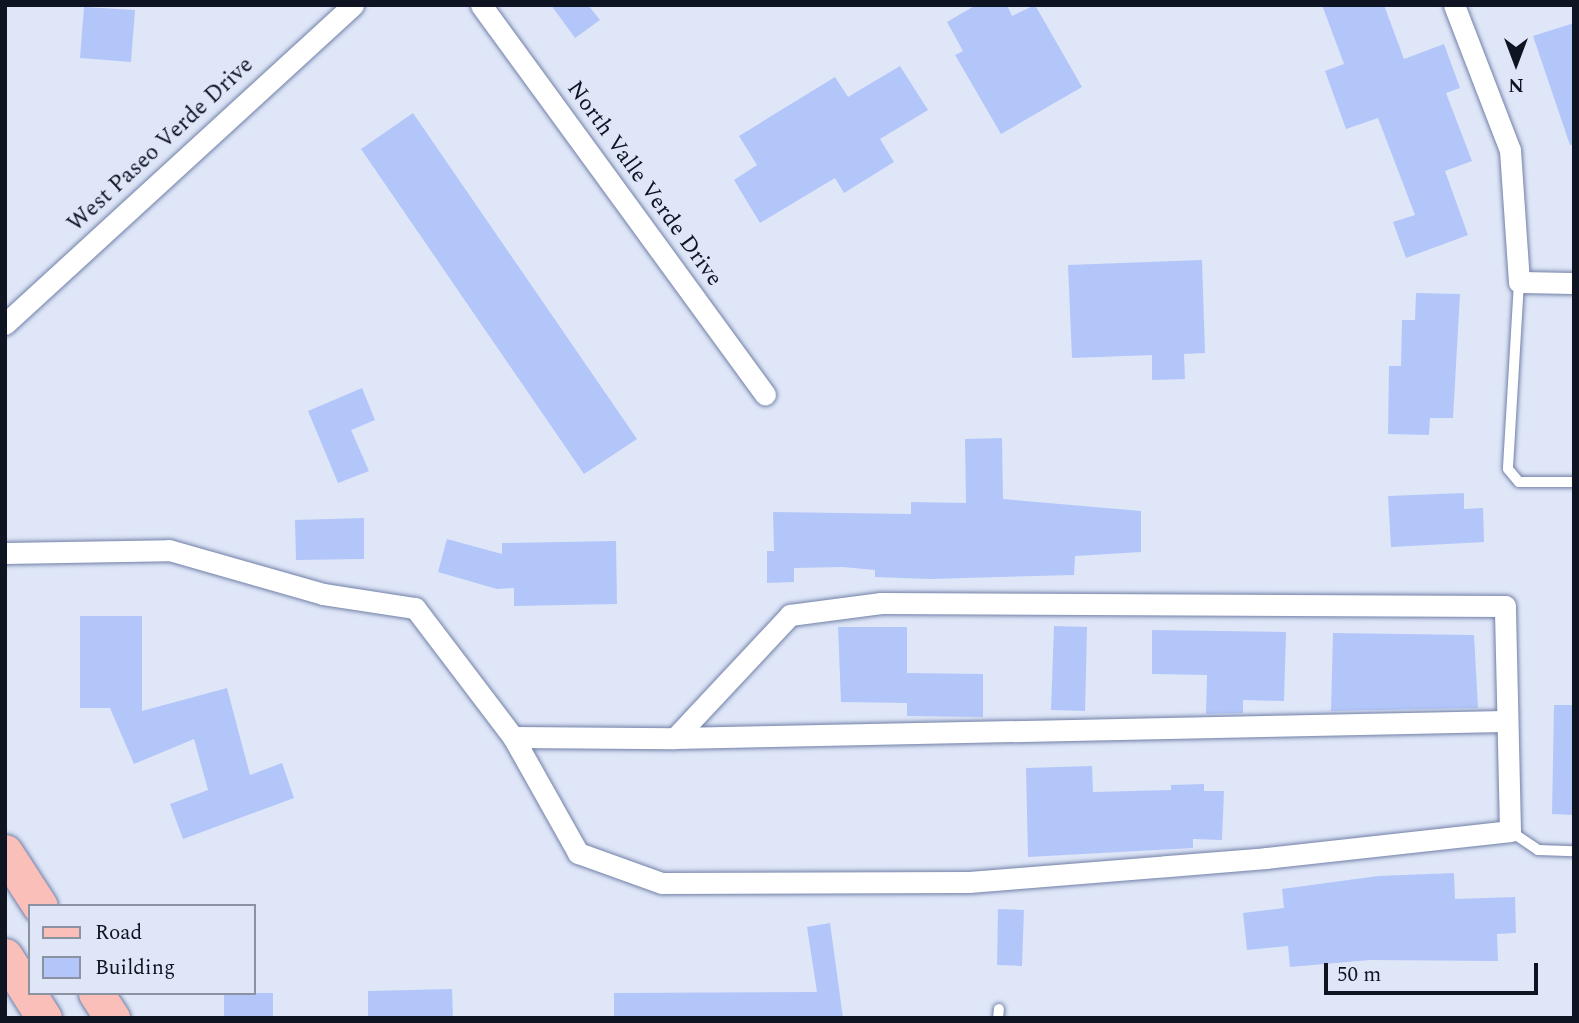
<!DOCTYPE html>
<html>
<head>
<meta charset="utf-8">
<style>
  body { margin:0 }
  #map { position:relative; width:1579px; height:1023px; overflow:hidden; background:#dfe6f8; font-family:Spectral,serif }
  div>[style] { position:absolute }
  .building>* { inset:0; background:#b3c6f9 }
  .roads { filter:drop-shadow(0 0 2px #7180a7) drop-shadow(0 0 2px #7180a7) }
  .service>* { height:10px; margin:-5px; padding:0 5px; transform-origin:5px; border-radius:5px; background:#fff }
  .minor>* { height:21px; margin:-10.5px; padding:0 10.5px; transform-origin:10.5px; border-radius:10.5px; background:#fff }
  .primary>* { height:35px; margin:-17.5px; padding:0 17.5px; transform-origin:17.5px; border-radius:17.5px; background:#f9bfb8 }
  span { translate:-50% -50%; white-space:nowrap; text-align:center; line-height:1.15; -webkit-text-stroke:5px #dfe6f8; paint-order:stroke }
  .street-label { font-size:23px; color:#0e1422 }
  .frame { position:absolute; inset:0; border:7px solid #0e1422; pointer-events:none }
  .legend { position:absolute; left:28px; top:904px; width:228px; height:91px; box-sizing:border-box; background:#dfe6f8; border:2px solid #8b92a2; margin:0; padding:9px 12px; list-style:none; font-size:21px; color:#0e1422 }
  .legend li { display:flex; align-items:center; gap:14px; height:35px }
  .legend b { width:35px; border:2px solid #8b92a2 }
  .north { position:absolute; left:1481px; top:28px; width:70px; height:70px; -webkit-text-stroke:5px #dfe6f8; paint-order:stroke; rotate:180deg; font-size:19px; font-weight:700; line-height:28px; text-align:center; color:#0e1422 }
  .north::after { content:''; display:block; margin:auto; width:24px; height:32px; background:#0e1422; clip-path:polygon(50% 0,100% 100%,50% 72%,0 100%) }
  .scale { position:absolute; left:1324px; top:963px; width:214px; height:32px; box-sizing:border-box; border:4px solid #0e1422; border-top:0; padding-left:9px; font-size:21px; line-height:24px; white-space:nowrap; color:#0e1422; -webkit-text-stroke:5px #dfe6f8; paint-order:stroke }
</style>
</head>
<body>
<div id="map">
  <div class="building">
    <i style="clip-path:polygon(551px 5px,588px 5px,600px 20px,575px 38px)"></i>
    <i style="clip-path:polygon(976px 5px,1007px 5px,1012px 16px,1035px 5px,1082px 87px,1001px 134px,955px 55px,963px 51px,947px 22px)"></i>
    <i style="clip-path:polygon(1322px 5px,1384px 5px,1404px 59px,1444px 44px,1460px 88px,1446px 93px,1472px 161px,1445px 171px,1468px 235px,1406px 258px,1393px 222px,1415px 215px,1378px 118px,1346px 129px,1325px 71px,1344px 64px)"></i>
    <i style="clip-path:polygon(84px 7px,135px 10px,131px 62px,80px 58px)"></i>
    <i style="clip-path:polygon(1574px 23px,1574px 144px,1570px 145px,1533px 36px)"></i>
    <i style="clip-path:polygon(900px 66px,928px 110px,880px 139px,894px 162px,844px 193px,835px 178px,760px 223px,734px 180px,757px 165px,739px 136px,835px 77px,848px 97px)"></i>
    <i style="clip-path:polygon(413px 113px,637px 439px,584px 474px,361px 149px)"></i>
    <i style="clip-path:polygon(1202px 260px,1205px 353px,1184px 354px,1185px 379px,1152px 380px,1152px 355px,1072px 358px,1068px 265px)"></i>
    <i style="clip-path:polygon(1416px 293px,1460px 294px,1453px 418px,1430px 418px,1429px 435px,1388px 434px,1389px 366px,1401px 366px,1402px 320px,1415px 320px)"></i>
    <i style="clip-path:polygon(362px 388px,375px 420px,351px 430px,369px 471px,338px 483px,308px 411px)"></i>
    <i style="clip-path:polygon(1002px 438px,1003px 499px,1141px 511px,1141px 552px,1075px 556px,1074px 575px,930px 579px,875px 577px,875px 570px,842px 567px,794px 568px,794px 582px,767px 583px,767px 551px,774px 551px,773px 512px,911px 514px,911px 502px,966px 503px,965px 439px)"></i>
    <i style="clip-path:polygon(1464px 493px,1464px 509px,1483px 508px,1484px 542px,1391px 547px,1388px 496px)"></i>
    <i style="clip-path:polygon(364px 518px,364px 559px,296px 560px,295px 520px)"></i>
    <i style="clip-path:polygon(447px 539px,502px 554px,502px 543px,616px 541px,617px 604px,514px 606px,514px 588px,497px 589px,438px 572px)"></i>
    <i style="clip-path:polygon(80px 616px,142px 616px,142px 711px,227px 688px,250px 775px,282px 763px,294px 798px,183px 839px,170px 804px,208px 790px,194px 739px,134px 764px,110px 708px,80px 708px)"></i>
    <i style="clip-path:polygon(1054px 626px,1087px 627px,1085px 711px,1051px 710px)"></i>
    <i style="clip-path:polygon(838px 627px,907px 627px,907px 673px,983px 674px,983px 717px,907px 716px,907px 703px,841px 702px)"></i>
    <i style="clip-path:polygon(1152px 630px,1286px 632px,1284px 701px,1243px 700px,1243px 713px,1206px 714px,1207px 675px,1152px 674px)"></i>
    <i style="clip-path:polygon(1333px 633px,1474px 635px,1478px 708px,1331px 711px)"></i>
    <i style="clip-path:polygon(1554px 705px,1574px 705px,1574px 815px,1552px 814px)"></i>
    <i style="clip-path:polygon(1092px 766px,1093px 792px,1171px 790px,1171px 785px,1204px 784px,1204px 791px,1224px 791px,1222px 840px,1193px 839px,1193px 848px,1028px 857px,1026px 768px)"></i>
    <i style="clip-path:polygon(1454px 873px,1455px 899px,1515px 897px,1516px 933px,1497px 934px,1498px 961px,1370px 960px,1290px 967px,1288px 946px,1247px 950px,1243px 913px,1284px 908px,1282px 889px,1378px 876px)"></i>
    <i style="clip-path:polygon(998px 909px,1024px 910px,1022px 966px,997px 965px)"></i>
    <i style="clip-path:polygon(830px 923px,843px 1018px,614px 1018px,614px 993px,817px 992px,807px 927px)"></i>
    <i style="clip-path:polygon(452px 989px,453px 1018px,368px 1018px,368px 991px)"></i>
    <i style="clip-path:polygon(224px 993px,273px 993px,273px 1018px,224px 1018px)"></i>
  </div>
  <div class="roads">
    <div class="service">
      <i style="left:1519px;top:282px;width:187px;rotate:93.4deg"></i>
      <i style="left:1508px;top:469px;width:17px;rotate:50deg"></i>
      <i style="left:1519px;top:482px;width:55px"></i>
      <i style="left:1510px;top:831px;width:34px;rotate:34deg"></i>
      <i style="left:1538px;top:850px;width:36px;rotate:2deg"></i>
      <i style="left:998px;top:1018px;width:9px;rotate:-84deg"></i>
    </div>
    <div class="minor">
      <i style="left:481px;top:5px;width:482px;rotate:53.9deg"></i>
      <i style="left:1454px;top:5px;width:155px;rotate:68.9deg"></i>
      <i style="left:1510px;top:150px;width:132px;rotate:86.1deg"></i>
      <i style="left:1519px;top:282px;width:55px;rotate:1deg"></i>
      <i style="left:5px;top:324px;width:472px;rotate:-42.5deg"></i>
      <i style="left:5px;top:553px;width:164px;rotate:-1deg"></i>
      <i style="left:169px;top:550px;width:160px;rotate:15.9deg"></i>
      <i style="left:323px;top:594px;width:93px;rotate:8.7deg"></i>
      <i style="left:415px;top:608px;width:162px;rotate:52.8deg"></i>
      <i style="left:513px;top:737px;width:133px;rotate:60.7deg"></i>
      <i style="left:578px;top:853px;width:89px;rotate:19.7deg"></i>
      <i style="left:662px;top:883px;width:307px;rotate:-0.2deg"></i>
      <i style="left:969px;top:882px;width:298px;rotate:-4.6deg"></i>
      <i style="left:1266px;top:858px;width:245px;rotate:-6.3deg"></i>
      <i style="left:1510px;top:831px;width:225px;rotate:-91.3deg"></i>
      <i style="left:1505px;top:606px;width:624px;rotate:-179.72deg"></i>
      <i style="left:881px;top:603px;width:92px;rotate:172.5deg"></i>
      <i style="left:790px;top:615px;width:168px;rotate:133.1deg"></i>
      <i style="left:513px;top:737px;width:162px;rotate:0.4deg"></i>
      <i style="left:675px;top:738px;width:829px;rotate:-1.17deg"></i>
    </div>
    <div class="primary">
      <i style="left:5px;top:852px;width:64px;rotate:57.1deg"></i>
      <i style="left:5px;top:956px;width:73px;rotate:57.8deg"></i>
      <i style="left:96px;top:993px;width:30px;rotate:57deg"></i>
    </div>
  </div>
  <div class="street-label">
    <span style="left:161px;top:145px;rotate:-43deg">West Paseo Verde Drive</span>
    <span style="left:644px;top:184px;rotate:54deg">North Valle Verde Drive</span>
  </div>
  <div class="frame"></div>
  <ul class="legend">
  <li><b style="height:9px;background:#f9bfb8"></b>Road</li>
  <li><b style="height:19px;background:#b3c6f9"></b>Building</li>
  </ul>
  <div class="north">N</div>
  <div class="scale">50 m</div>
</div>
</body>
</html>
